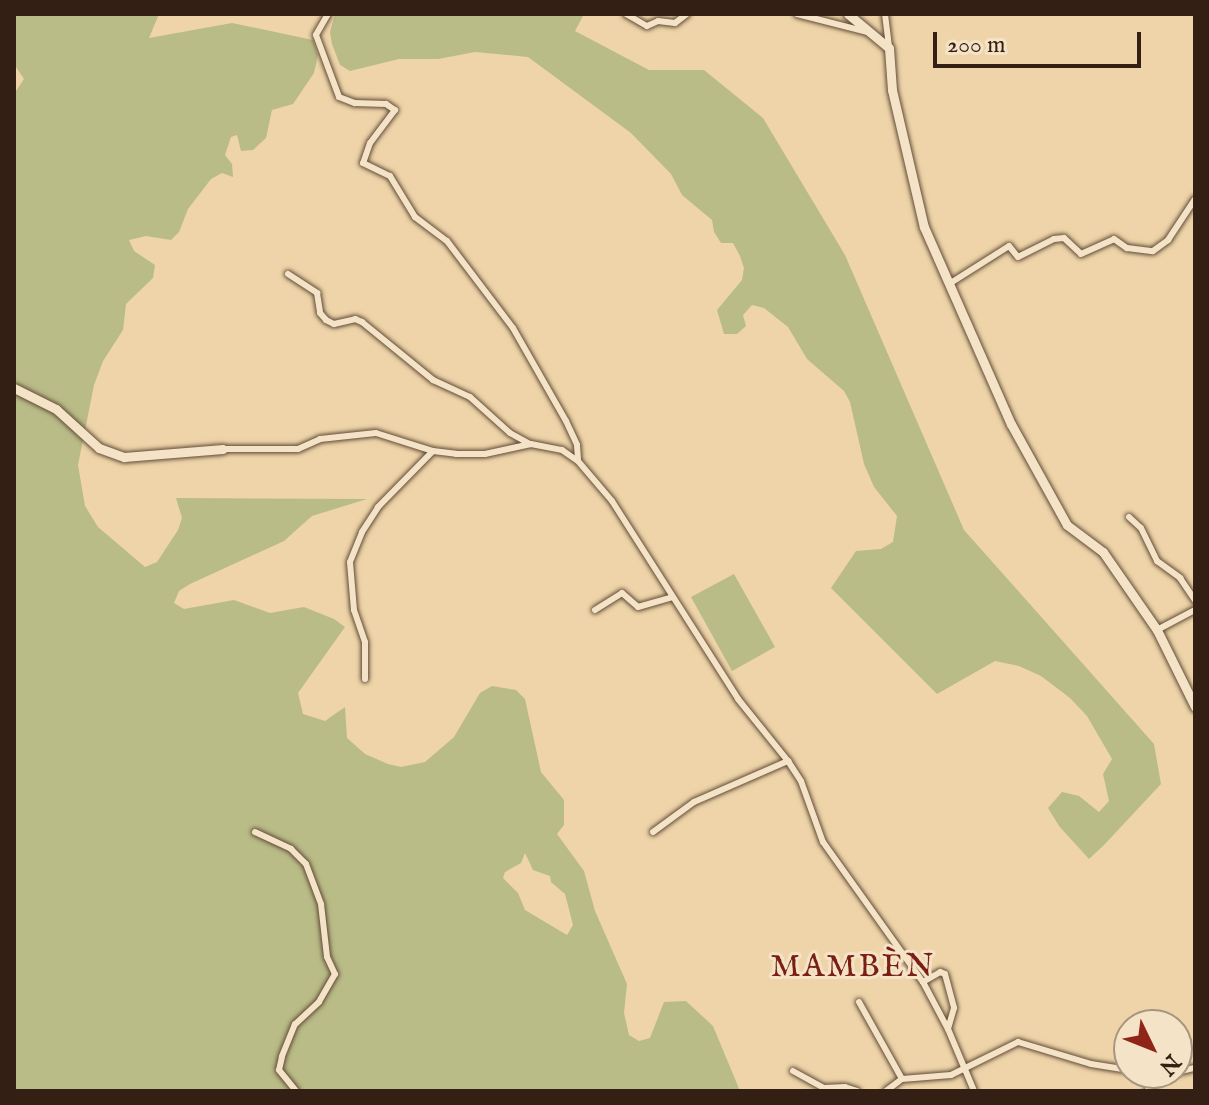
<!DOCTYPE html>
<html>
<head>
<meta charset="utf-8">
<style>
  body { margin:0 }
  #map { position:relative; width:1209px; height:1105px; overflow:hidden; background:#eed4a8; font-family:"IM FELL English",serif }
  div>[style] { position:absolute }
  .green>* { inset:0; background:#b9bc87 }
  .roads { filter:drop-shadow(0 0 2px #624c39) drop-shadow(0 0 2px #624c39) }
  .street>* { height:6px; margin:-3px; padding:0 3px; transform-origin:3px; border-radius:3px; background:#f4e3c6 }
  .secondary>* { height:9px; margin:-4.5px; padding:0 4.5px; transform-origin:4.5px; border-radius:4.5px; background:#f4e3c6 }
  span { translate:-50% -50%; white-space:nowrap; text-align:center; line-height:1.15; -webkit-text-stroke:6px #f4e3c6; paint-order:stroke }
  .quarter-label { font-size:32px; color:#7a1f14; letter-spacing:2px }
  .frame { position:absolute; inset:0; border:16px solid #341f14; pointer-events:none }
  .north { position:absolute; left:1113px; top:1009px; width:80px; height:80px; box-sizing:border-box; background:#f4e3c6; border:2px solid #a7957f; border-radius:50%; rotate:133deg; font-size:22px; font-weight:700; line-height:32px; text-align:center; color:#341f14 }
  .north::after { content:''; display:block; margin:auto; width:28px; height:36px; background:#8f2418; clip-path:polygon(50% 0,100% 100%,50% 72%,0 100%) }
  .scale { position:absolute; left:933px; top:32px; width:208px; height:36px; box-sizing:border-box; border:4px solid #341f14; border-top:0; padding-left:10px; font-size:24px; line-height:28px; white-space:nowrap; color:#341f14; -webkit-text-stroke:6px #f4e3c6; paint-order:stroke }
</style>
</head>
<body>
<div id="map">
  <div class="green">
    <i style="clip-path:polygon(evenodd,14px 14px,159px 14px,149px 38px,232px 23px,313px 40px,318px 55px,314px 73px,293px 104px,272px 110px,266px 138px,253px 150px,241px 151px,237px 135px,231px 137px,225px 155px,232px 164px,233px 177px,222px 173px,211px 179px,188px 209px,179px 232px,171px 240px,146px 236px,129px 240px,134px 251px,155px 265px,153px 278px,126px 304px,123px 330px,103px 361px,94px 385px,78px 465px,85px 506px,98px 527px,145px 567px,157px 562px,178px 530px,182px 518px,176px 498px,367px 499px,312px 516px,284px 541px,190px 584px,179px 591px,174px 603px,184px 609px,234px 600px,270px 613px,304px 607px,334px 619px,345px 627px,298px 693px,303px 714px,325px 721px,345px 707px,347px 738px,365px 754px,388px 764px,401px 767px,425px 762px,454px 737px,480px 693px,492px 686px,516px 690px,525px 699px,541px 772px,564px 800px,564px 825px,557px 834px,584px 871px,595px 911px,627px 984px,624px 1013px,629px 1035px,639px 1041px,650px 1038px,664px 1002px,686px 1001px,713px 1026px,740px 1091px,14px 1091px,14px 94px,24px 79px,14px 64px,14px 14px,525px 853px,533px 870px,550px 876px,551px 882px,565px 894px,573px 925px,567px 935px,525px 910px,518px 893px,503px 878px,505px 872px,521px 863px,525px 853px)"></i>
    <i style="clip-path:polygon(335px 14px,584px 14px,575px 31px,649px 70px,704px 70px,763px 118px,845px 255px,964px 530px,1154px 744px,1161px 784px,1104px 845px,1089px 859px,1059px 826px,1048px 808px,1062px 792px,1079px 796px,1099px 812px,1109px 801px,1103px 774px,1112px 759px,1087px 716px,1070px 698px,1041px 676px,1019px 666px,995px 661px,937px 694px,831px 588px,856px 551px,881px 549px,893px 542px,897px 516px,874px 487px,864px 464px,850px 402px,844px 391px,807px 359px,788px 327px,764px 308px,752px 305px,743px 315px,746px 326px,737px 334px,724px 334px,717px 310px,742px 280px,744px 268px,740px 256px,733px 243px,721px 243px,714px 232px,712px 220px,682px 195px,671px 174px,631px 133px,528px 57px,475px 52px,438px 59px,399px 59px,350px 71px,340px 65px,332px 44px,330px 32px)"></i>
    <i style="clip-path:polygon(734px 574px,775px 647px,732px 671px,691px 597px)"></i>
  </div>
  <div class="roads">
    <div class="street">
      <i style="left:328px;top:14px;width:24px;rotate:120deg"></i>
      <i style="left:316px;top:35px;width:66px;rotate:69.6deg"></i>
      <i style="left:339px;top:97px;width:17px;rotate:21deg"></i>
      <i style="left:355px;top:103px;width:31px;rotate:2deg"></i>
      <i style="left:386px;top:104px;width:11px;rotate:34deg"></i>
      <i style="left:395px;top:110px;width:41px;rotate:127.1deg"></i>
      <i style="left:370px;top:143px;width:21px;rotate:109deg"></i>
      <i style="left:363px;top:163px;width:30px;rotate:26deg"></i>
      <i style="left:390px;top:176px;width:48px;rotate:58.6deg"></i>
      <i style="left:415px;top:217px;width:40px;rotate:37deg"></i>
      <i style="left:447px;top:241px;width:109px;rotate:52.8deg"></i>
      <i style="left:513px;top:328px;width:107px;rotate:60.3deg"></i>
      <i style="left:566px;top:421px;width:26px;rotate:65deg"></i>
      <i style="left:577px;top:445px;width:15px;rotate:86deg"></i>
      <i style="left:626px;top:14px;width:24px;rotate:30deg"></i>
      <i style="left:647px;top:26px;width:12px;rotate:-24deg"></i>
      <i style="left:658px;top:21px;width:17px;rotate:7deg"></i>
      <i style="left:675px;top:23px;width:15px;rotate:-37deg"></i>
      <i style="left:797px;top:14px;width:72px;rotate:14.4deg"></i>
      <i style="left:885px;top:14px;width:34px;rotate:83deg"></i>
      <i style="left:288px;top:274px;width:35px;rotate:33deg"></i>
      <i style="left:317px;top:293px;width:20px;rotate:81deg"></i>
      <i style="left:320px;top:313px;width:9px;rotate:49deg"></i>
      <i style="left:326px;top:320px;width:9px;rotate:27deg"></i>
      <i style="left:334px;top:324px;width:22px;rotate:-13deg"></i>
      <i style="left:355px;top:319px;width:8px;rotate:23deg"></i>
      <i style="left:362px;top:322px;width:92px;rotate:39.2deg"></i>
      <i style="left:433px;top:380px;width:41px;rotate:24.7deg"></i>
      <i style="left:470px;top:397px;width:54px;rotate:42deg"></i>
      <i style="left:510px;top:433px;width:23px;rotate:29deg"></i>
      <i style="left:949px;top:284px;width:71px;rotate:-32.3deg"></i>
      <i style="left:1009px;top:246px;width:14px;rotate:51deg"></i>
      <i style="left:1018px;top:257px;width:40px;rotate:-26.6deg"></i>
      <i style="left:1054px;top:239px;width:10px;rotate:-6deg"></i>
      <i style="left:1064px;top:238px;width:23px;rotate:43deg"></i>
      <i style="left:1081px;top:254px;width:36px;rotate:-24deg"></i>
      <i style="left:1114px;top:239px;width:16px;rotate:35deg"></i>
      <i style="left:1127px;top:248px;width:26px;rotate:7deg"></i>
      <i style="left:1153px;top:251px;width:19px;rotate:-36deg"></i>
      <i style="left:1168px;top:240px;width:49px;rotate:-56.6deg"></i>
      <i style="left:223px;top:449px;width:75px"></i>
      <i style="left:298px;top:449px;width:24px;rotate:-24deg"></i>
      <i style="left:320px;top:439px;width:56px;rotate:-6.1deg"></i>
      <i style="left:376px;top:433px;width:60px;rotate:17.5deg"></i>
      <i style="left:433px;top:451px;width:23px;rotate:7deg"></i>
      <i style="left:456px;top:454px;width:29px"></i>
      <i style="left:485px;top:454px;width:47px;rotate:-12.3deg"></i>
      <i style="left:531px;top:444px;width:32px;rotate:11deg"></i>
      <i style="left:562px;top:450px;width:19px;rotate:35deg"></i>
      <i style="left:578px;top:461px;width:52px;rotate:49.6deg"></i>
      <i style="left:612px;top:501px;width:235px;rotate:57.5deg"></i>
      <i style="left:738px;top:699px;width:80px;rotate:51.1deg"></i>
      <i style="left:788px;top:761px;width:24px;rotate:57deg"></i>
      <i style="left:801px;top:781px;width:65px;rotate:70.2deg"></i>
      <i style="left:823px;top:842px;width:172px;rotate:54.5deg"></i>
      <i style="left:923px;top:982px;width:53px;rotate:62deg"></i>
      <i style="left:948px;top:1029px;width:67px;rotate:67.2deg"></i>
      <i style="left:1129px;top:517px;width:16px;rotate:43deg"></i>
      <i style="left:1141px;top:528px;width:37px;rotate:64deg"></i>
      <i style="left:1157px;top:561px;width:29px;rotate:36deg"></i>
      <i style="left:1180px;top:578px;width:27px;rotate:56deg"></i>
      <i style="left:595px;top:610px;width:32px;rotate:-32deg"></i>
      <i style="left:622px;top:593px;width:21px;rotate:41deg"></i>
      <i style="left:638px;top:607px;width:35px;rotate:-16deg"></i>
      <i style="left:1157px;top:630px;width:43px;rotate:-27.8deg"></i>
      <i style="left:365px;top:679px;width:37px;rotate:-90deg"></i>
      <i style="left:365px;top:642px;width:34px;rotate:-109deg"></i>
      <i style="left:354px;top:610px;width:48px;rotate:-94.8deg"></i>
      <i style="left:350px;top:562px;width:32px;rotate:-68deg"></i>
      <i style="left:362px;top:532px;width:30px;rotate:-57deg"></i>
      <i style="left:378px;top:507px;width:78px;rotate:-45.5deg"></i>
      <i style="left:255px;top:832px;width:40px;rotate:25deg"></i>
      <i style="left:291px;top:849px;width:21px;rotate:45deg"></i>
      <i style="left:306px;top:864px;width:43px;rotate:69.4deg"></i>
      <i style="left:321px;top:904px;width:53px;rotate:83.5deg"></i>
      <i style="left:327px;top:957px;width:19px;rotate:65deg"></i>
      <i style="left:335px;top:974px;width:32px;rotate:120deg"></i>
      <i style="left:319px;top:1002px;width:33px;rotate:137deg"></i>
      <i style="left:295px;top:1024px;width:35px;rotate:112deg"></i>
      <i style="left:282px;top:1057px;width:13px;rotate:103deg"></i>
      <i style="left:279px;top:1070px;width:27px;rotate:51deg"></i>
      <i style="left:653px;top:832px;width:51px;rotate:-36.2deg"></i>
      <i style="left:694px;top:802px;width:103px;rotate:-23.6deg"></i>
      <i style="left:923px;top:982px;width:20px;rotate:-30deg"></i>
      <i style="left:940px;top:972px;width:5px;rotate:22deg"></i>
      <i style="left:945px;top:974px;width:35px;rotate:75deg"></i>
      <i style="left:954px;top:1008px;width:22px;rotate:106deg"></i>
      <i style="left:859px;top:1002px;width:88px;rotate:60.8deg"></i>
      <i style="left:902px;top:1079px;width:49px;rotate:-4.7deg"></i>
      <i style="left:951px;top:1075px;width:75px;rotate:-26.2deg"></i>
      <i style="left:1018px;top:1042px;width:76px;rotate:16.8deg"></i>
      <i style="left:1091px;top:1064px;width:38px;rotate:9deg"></i>
      <i style="left:793px;top:1071px;width:35px;rotate:29deg"></i>
      <i style="left:824px;top:1088px;width:21px;rotate:-3deg"></i>
      <i style="left:845px;top:1087px;width:13px;rotate:18deg"></i>
      <i style="left:1177px;top:1072px;width:18px;rotate:-13deg"></i>
      <i style="left:1152px;top:1073px;width:21px"></i>
      <i style="left:886px;top:1091px;width:20px;rotate:-37deg"></i>
      <i style="left:1147px;top:1091px;width:24px;rotate:-42deg"></i>
    </div>
    <div class="secondary">
      <i style="left:848px;top:14px;width:53px;rotate:39.7deg"></i>
      <i style="left:889px;top:48px;width:42px;rotate:85.9deg"></i>
      <i style="left:892px;top:90px;width:141px;rotate:76.9deg"></i>
      <i style="left:924px;top:227px;width:215px;rotate:66.2deg"></i>
      <i style="left:1011px;top:424px;width:115px;rotate:61deg"></i>
      <i style="left:1067px;top:525px;width:45px;rotate:36.9deg"></i>
      <i style="left:1103px;top:552px;width:95px;rotate:55.3deg"></i>
      <i style="left:1157px;top:630px;width:86px;rotate:63.7deg"></i>
      <i style="left:14px;top:388px;width:47px;rotate:26.6deg"></i>
      <i style="left:56px;top:409px;width:58px;rotate:42.2deg"></i>
      <i style="left:99px;top:448px;width:27px;rotate:20deg"></i>
      <i style="left:124px;top:457px;width:99px;rotate:-4.6deg"></i>
    </div>
  </div>
  <div class="quarter-label">
    <span style="left:853px;top:968px">MAMBÈN</span>
  </div>
  <div class="frame"></div>
  <div class="north">N</div>
  <div class="scale">200 m</div>
</div>
</body>
</html>
